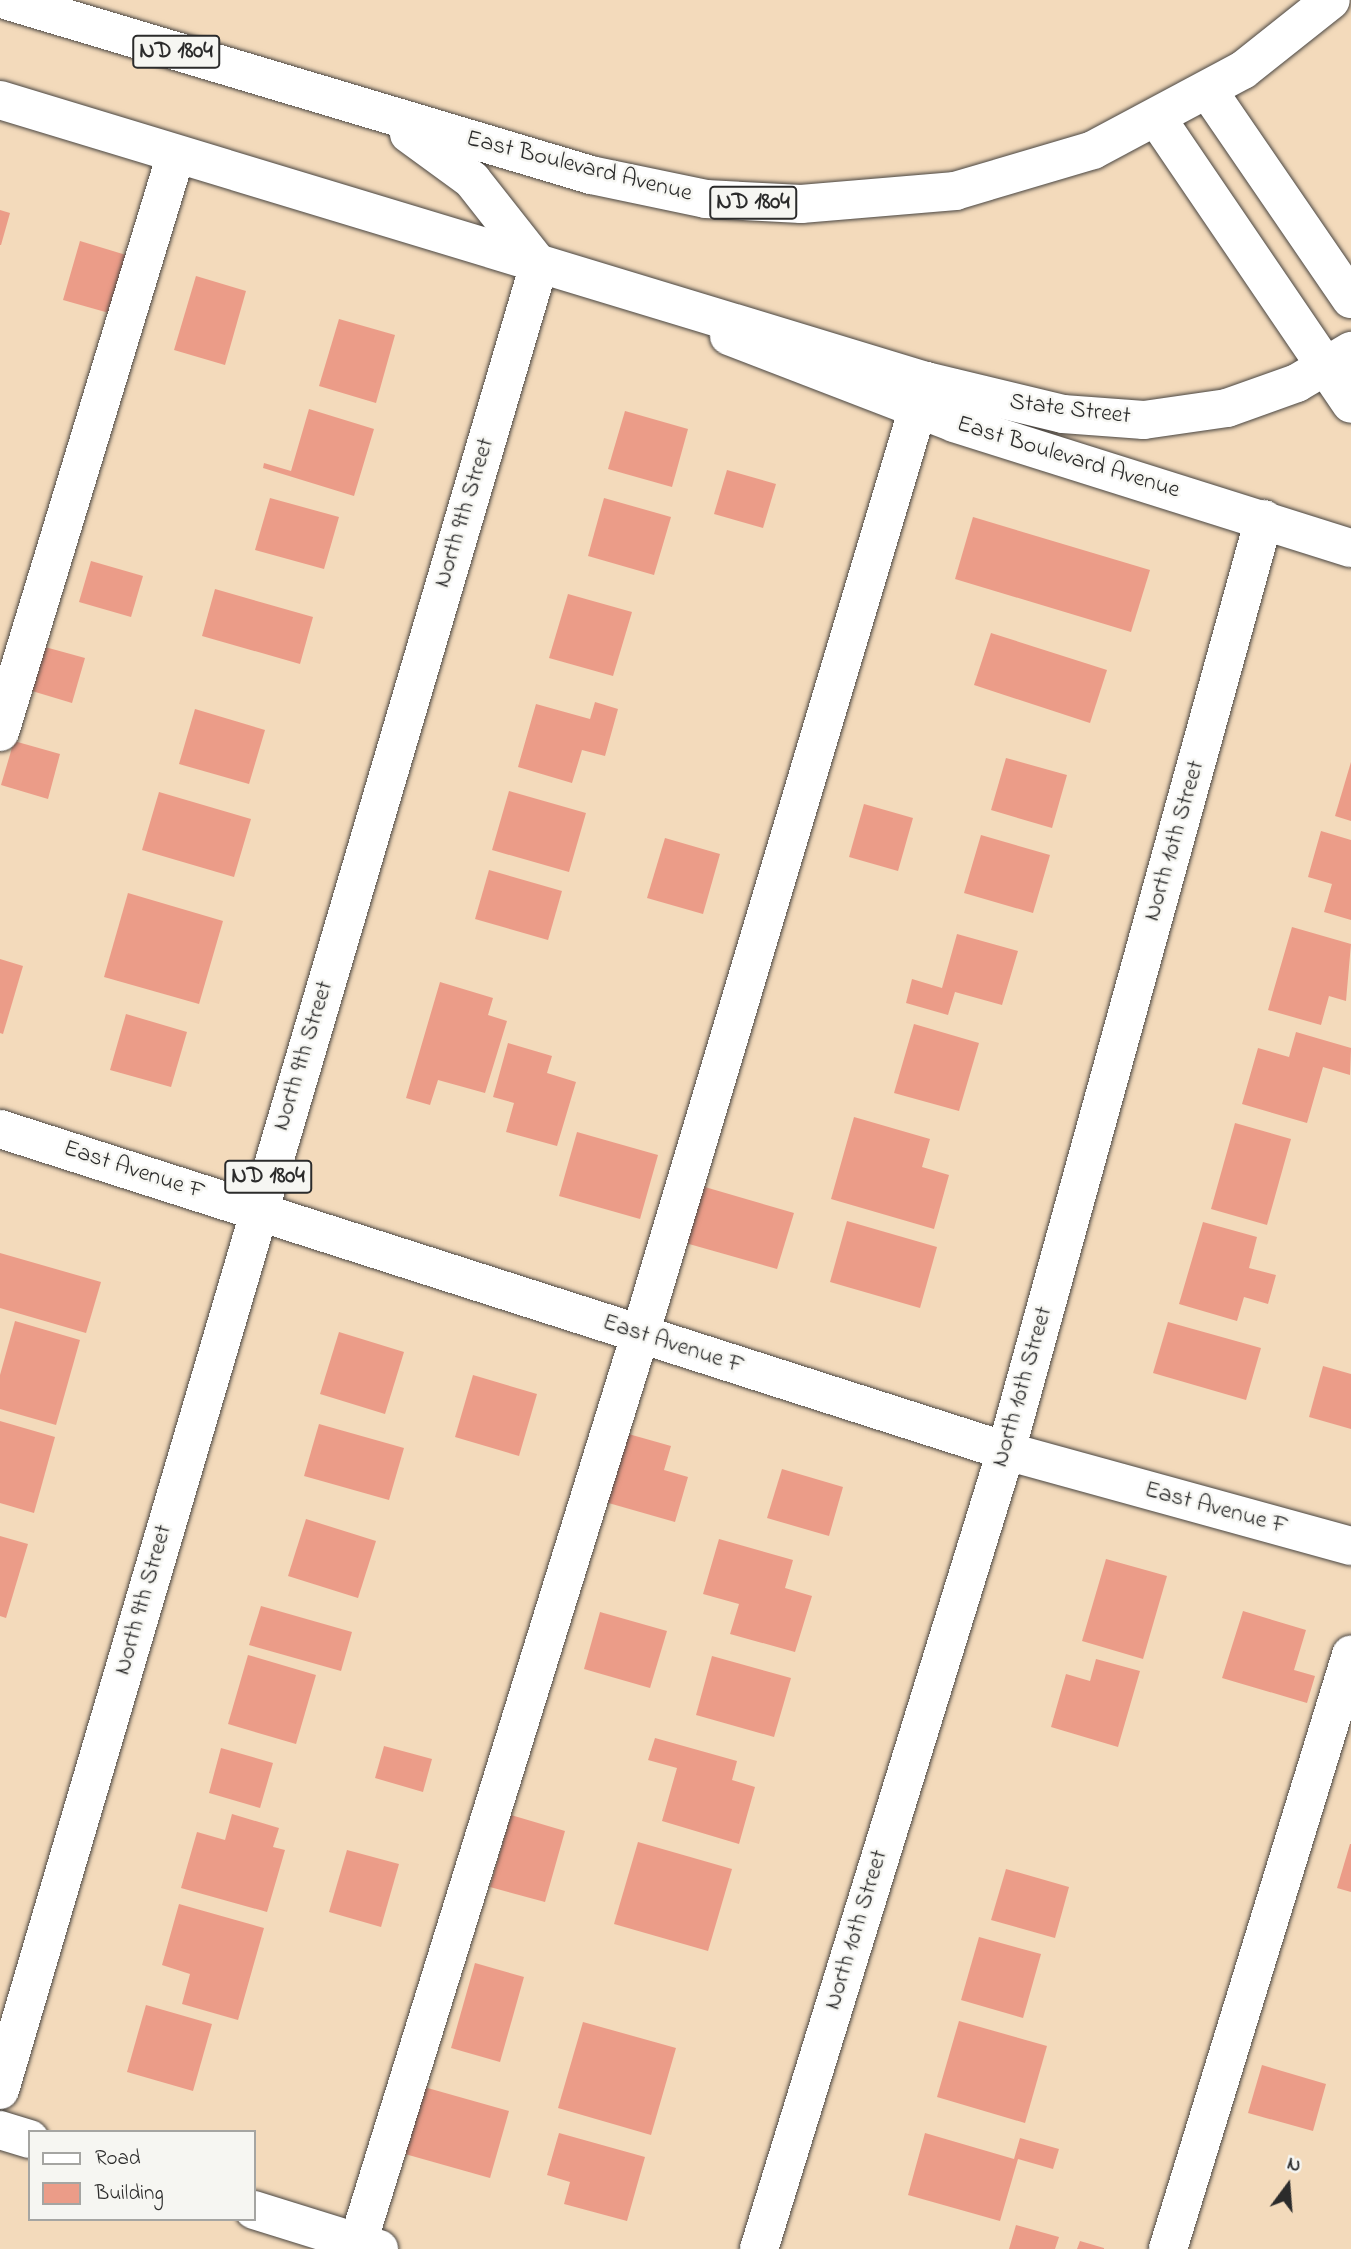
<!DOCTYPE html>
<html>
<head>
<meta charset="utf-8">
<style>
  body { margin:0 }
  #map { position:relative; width:1351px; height:2249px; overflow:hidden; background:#f3dabb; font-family:"Indie Flower",sans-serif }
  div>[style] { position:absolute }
  .building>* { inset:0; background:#eb9c88 }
  .roads { filter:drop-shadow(0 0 2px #494541) drop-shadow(0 0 2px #494541) }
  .minor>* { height:38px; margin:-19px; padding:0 19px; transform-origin:19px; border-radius:19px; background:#fff }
  .major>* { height:38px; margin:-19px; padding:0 19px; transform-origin:19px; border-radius:19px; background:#fff }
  span { translate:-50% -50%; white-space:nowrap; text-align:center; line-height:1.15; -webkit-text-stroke:5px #f6f6f2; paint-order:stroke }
  .shield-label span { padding:2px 5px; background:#f6f6f2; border:2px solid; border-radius:5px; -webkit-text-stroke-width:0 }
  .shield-label { font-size:23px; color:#2b2b2b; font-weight:700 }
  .street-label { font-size:24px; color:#2b2b2b }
  .legend { position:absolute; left:28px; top:2130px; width:228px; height:91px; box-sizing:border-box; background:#f6f6f2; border:2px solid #a5a5a2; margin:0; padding:9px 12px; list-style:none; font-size:21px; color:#2b2b2b }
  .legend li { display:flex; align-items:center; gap:14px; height:35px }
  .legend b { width:35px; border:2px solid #a5a5a2 }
  .north { position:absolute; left:1253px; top:2151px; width:70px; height:70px; -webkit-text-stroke:5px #f6f6f2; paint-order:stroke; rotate:16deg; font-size:19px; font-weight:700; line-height:28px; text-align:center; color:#2b2b2b }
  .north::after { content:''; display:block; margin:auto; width:24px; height:32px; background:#2b2b2b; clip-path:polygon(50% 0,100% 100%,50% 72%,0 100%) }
</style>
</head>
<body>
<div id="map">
  <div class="building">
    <i style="clip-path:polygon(0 210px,10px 213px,1px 245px,0 245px)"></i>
    <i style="clip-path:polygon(80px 241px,126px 255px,109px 313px,63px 300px)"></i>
    <i style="clip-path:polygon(196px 276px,246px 291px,225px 365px,174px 350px)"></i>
    <i style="clip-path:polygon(339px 319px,395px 335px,376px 403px,319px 386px)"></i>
    <i style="clip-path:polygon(309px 409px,374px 429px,354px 496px,263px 468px,264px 463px,291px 471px)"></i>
    <i style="clip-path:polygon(625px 411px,688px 429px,672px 487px,608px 469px)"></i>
    <i style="clip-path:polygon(727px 470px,776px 484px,763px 528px,714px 514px)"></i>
    <i style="clip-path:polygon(270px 498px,339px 517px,324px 569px,255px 550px)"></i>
    <i style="clip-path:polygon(604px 498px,671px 517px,654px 575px,588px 556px)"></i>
    <i style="clip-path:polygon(973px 517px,1150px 570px,1131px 632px,955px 579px)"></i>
    <i style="clip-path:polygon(91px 561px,143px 576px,131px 617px,79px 602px)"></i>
    <i style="clip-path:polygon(215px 589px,313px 617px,300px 664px,202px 636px)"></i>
    <i style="clip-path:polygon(568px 594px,632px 612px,613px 676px,549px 658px)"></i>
    <i style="clip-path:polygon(991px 633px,1107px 670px,1090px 723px,974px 685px)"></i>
    <i style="clip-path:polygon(45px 647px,85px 658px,72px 703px,32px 691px)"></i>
    <i style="clip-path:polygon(595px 702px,618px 709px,605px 756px,582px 750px,572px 783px,518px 767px,536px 704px,590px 719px)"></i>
    <i style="clip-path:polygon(195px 709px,265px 730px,249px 784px,179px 764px)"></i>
    <i style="clip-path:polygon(14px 741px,60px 754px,48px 799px,1px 785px)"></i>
    <i style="clip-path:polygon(1006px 758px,1067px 775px,1052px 828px,991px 810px)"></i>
    <i style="clip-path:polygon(1351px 762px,1351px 821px,1335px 816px)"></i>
    <i style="clip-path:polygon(509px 791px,586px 813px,569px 872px,492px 850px)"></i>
    <i style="clip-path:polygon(159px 792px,251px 819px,234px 877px,142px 850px)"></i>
    <i style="clip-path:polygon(864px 804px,913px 818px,898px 871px,849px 857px)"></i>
    <i style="clip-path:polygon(1321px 831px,1351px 840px,1351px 920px,1324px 912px,1332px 884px,1308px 877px)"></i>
    <i style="clip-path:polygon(981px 835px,1050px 855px,1033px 913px,964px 893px)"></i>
    <i style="clip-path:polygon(665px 838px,720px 854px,703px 914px,647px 898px)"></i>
    <i style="clip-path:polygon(489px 870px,562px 891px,548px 940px,475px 919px)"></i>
    <i style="clip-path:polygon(128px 893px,223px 921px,199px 1004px,104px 977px)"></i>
    <i style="clip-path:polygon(1292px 927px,1351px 944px,1346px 1001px,1329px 996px,1321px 1025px,1268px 1010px)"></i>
    <i style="clip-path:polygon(957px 934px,1018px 951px,1002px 1005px,955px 992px,948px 1015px,906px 1003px,912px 979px,942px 988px)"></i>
    <i style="clip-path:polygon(0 959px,23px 966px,3px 1034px,0 1033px)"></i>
    <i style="clip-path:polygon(440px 982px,493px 998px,488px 1015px,507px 1021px,485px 1093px,438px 1080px,430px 1105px,406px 1098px)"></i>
    <i style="clip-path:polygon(126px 1014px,187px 1032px,171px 1087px,110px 1070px)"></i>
    <i style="clip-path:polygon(914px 1024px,979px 1043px,959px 1111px,894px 1093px)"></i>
    <i style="clip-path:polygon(1296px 1032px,1351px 1048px,1350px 1075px,1323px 1067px,1307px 1123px,1242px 1104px,1258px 1048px,1289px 1057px)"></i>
    <i style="clip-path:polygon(508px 1043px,552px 1056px,547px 1073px,576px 1082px,557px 1146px,506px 1132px,514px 1103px,493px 1097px)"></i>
    <i style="clip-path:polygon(854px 1117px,930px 1139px,922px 1167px,949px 1175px,934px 1229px,831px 1199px)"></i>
    <i style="clip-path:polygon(1235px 1123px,1291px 1139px,1267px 1225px,1211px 1209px)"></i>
    <i style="clip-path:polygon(577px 1132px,658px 1155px,640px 1219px,559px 1196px)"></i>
    <i style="clip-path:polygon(698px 1185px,794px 1213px,777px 1269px,682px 1242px)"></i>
    <i style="clip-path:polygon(847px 1221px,937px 1247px,920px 1308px,830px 1282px)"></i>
    <i style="clip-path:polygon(1203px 1222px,1257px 1237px,1249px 1268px,1276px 1275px,1268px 1304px,1244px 1297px,1237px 1321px,1179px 1304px)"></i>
    <i style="clip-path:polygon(0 1253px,101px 1282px,86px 1333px,0 1308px)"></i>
    <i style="clip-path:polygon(15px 1321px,80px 1340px,56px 1425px,0 1409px,0 1375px)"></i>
    <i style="clip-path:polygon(1168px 1322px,1261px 1348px,1246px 1400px,1153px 1373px)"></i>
    <i style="clip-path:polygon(339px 1332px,404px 1352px,385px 1414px,320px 1394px)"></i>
    <i style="clip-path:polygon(1323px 1366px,1351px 1374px,1351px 1429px,1309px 1417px)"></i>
    <i style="clip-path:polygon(473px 1375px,537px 1394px,519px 1456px,455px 1437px)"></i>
    <i style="clip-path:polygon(0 1421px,55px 1437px,34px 1513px,0 1503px)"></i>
    <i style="clip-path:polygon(319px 1424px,404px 1448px,389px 1500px,304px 1476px)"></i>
    <i style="clip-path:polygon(625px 1433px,671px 1446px,664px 1470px,688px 1477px,675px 1522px,605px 1502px)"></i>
    <i style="clip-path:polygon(782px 1469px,843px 1487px,829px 1536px,767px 1518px)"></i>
    <i style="clip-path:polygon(306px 1519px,376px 1541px,358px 1598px,288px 1576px)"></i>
    <i style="clip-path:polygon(0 1536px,28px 1544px,6px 1618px,0 1616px)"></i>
    <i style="clip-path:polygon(719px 1539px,793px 1560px,785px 1588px,812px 1596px,795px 1652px,730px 1634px,739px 1604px,703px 1594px)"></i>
    <i style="clip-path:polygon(1106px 1559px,1167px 1576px,1143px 1659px,1082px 1641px)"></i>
    <i style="clip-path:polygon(261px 1606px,352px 1632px,341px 1671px,249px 1645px)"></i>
    <i style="clip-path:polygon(1243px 1611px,1306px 1630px,1294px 1670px,1315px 1676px,1307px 1703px,1222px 1678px)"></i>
    <i style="clip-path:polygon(600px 1612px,667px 1631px,650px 1688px,584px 1669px)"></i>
    <i style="clip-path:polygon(248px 1655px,316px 1675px,296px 1744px,228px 1724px)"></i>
    <i style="clip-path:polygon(712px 1656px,791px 1678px,774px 1737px,696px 1715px)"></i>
    <i style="clip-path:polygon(1096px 1659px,1140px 1671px,1118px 1747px,1051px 1727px,1066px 1674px,1090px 1681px)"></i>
    <i style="clip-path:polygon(655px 1738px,737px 1761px,732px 1780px,755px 1787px,739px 1844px,662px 1821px,677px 1768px,648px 1760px)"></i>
    <i style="clip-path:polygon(384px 1746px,432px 1759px,423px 1792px,375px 1778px)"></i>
    <i style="clip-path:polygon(221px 1748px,273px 1763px,260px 1808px,209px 1793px)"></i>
    <i style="clip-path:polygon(232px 1814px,279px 1828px,273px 1847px,285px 1850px,267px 1912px,181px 1888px,197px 1832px,225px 1840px)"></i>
    <i style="clip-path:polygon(511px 1815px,565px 1831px,545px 1902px,490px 1887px)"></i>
    <i style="clip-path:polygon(638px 1842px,732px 1869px,708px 1951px,614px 1924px)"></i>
    <i style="clip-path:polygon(1350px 1844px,1351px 1844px,1351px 1892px,1337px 1888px)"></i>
    <i style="clip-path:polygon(347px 1850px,399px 1864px,381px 1927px,329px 1912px)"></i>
    <i style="clip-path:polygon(1006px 1869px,1069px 1887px,1055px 1938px,991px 1920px)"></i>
    <i style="clip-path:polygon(179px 1904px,264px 1928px,238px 2020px,182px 2004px,190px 1974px,162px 1965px)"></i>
    <i style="clip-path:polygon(979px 1937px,1041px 1954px,1023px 2018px,961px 2000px)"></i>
    <i style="clip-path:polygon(475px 1963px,524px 1977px,500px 2062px,451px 2048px)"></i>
    <i style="clip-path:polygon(146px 2005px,212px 2024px,193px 2091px,127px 2072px)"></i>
    <i style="clip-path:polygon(959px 2021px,1047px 2046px,1025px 2123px,937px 2097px)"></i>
    <i style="clip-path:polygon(583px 2022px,676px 2048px,651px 2135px,558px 2108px)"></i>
    <i style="clip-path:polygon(1262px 2065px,1326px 2084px,1313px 2131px,1248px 2113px)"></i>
    <i style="clip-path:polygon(424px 2087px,509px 2111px,490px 2178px,405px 2154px)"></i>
    <i style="clip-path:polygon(559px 2133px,645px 2157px,627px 2221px,564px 2204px,570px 2182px,547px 2175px)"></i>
    <i style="clip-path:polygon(925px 2133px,1014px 2159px,1020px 2138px,1059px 2149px,1053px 2169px,1018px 2159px,1000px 2221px,908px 2195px)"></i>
    <i style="clip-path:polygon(1016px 2225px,1059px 2237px,1055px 2249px,1009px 2249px)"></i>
    <i style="clip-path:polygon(1080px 2241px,1104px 2248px,1104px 2249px,1077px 2249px)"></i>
  </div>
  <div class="roads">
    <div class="minor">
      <i style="left:729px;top:336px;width:241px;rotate:21.1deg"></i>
      <i style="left:954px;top:423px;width:416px;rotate:17.5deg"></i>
      <i style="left:0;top:732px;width:604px;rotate:-73.06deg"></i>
      <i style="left:0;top:1129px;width:1056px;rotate:17.75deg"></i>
      <i style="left:1006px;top:1451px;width:358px;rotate:15.4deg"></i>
      <i style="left:0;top:2130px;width:31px;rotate:17deg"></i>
      <i style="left:254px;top:2210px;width:131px;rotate:17.3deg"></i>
      <i style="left:356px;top:2249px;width:957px;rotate:-72.74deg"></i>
      <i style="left:640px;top:1335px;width:996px;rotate:-73.31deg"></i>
      <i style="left:759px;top:2249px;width:835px;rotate:-72.8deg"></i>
      <i style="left:1006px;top:1451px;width:967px;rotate:-74.53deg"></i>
      <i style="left:1168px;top:2249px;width:622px;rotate:-72.88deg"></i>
    </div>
    <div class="major">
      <i style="left:5px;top:0;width:612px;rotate:16.63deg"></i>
      <i style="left:591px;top:175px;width:117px;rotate:11.8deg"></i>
      <i style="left:706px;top:199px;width:95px;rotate:3deg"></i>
      <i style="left:801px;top:204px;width:155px;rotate:-4.8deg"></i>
      <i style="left:955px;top:191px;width:144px;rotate:-16.5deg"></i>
      <i style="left:1093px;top:150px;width:170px;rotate:-28.1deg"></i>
      <i style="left:1243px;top:70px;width:112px;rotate:-38.5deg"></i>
      <i style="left:1209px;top:92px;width:251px;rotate:55.6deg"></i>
      <i style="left:0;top:100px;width:968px;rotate:16.88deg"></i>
      <i style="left:926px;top:381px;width:141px;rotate:13.5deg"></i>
      <i style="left:1063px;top:414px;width:81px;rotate:4.2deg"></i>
      <i style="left:1144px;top:420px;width:84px;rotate:-8.2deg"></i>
      <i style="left:1227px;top:408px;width:74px;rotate:-19.7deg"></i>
      <i style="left:1297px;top:383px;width:63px;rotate:-30.7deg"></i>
      <i style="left:1158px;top:120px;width:343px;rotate:55.8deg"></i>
      <i style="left:409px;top:134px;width:78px;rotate:36.1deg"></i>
      <i style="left:472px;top:180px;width:108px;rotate:51.8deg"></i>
      <i style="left:0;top:2090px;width:1903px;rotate:-73.55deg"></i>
    </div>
  </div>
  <div class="shield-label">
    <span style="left:176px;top:52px">ND 1804</span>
    <span style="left:753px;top:203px">ND 1804</span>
    <span style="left:268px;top:1177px">ND 1804</span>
  </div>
  <div class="street-label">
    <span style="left:579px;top:167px;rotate:14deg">East Boulevard Avenue</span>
    <span style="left:1070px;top:410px;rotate:7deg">State Street</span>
    <span style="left:1068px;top:458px;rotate:17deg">East Boulevard Avenue</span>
    <span style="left:465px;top:513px;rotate:-73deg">North 9th Street</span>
    <span style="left:1175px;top:841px;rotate:-74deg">North 10th Street</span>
    <span style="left:304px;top:1056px;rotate:-73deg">North 9th Street</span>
    <span style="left:134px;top:1171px;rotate:18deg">East Avenue F</span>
    <span style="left:673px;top:1345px;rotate:18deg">East Avenue F</span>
    <span style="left:1023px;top:1387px;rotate:-74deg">North 10th Street</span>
    <span style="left:1216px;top:1509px;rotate:15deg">East Avenue F</span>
    <span style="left:144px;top:1600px;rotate:-74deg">North 9th Street</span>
    <span style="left:857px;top:1930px;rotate:-73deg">North 10th Street</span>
  </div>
  <ul class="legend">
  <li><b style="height:9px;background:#fff"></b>Road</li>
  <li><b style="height:19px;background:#eb9c88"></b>Building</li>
  </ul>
  <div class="north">N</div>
</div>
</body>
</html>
